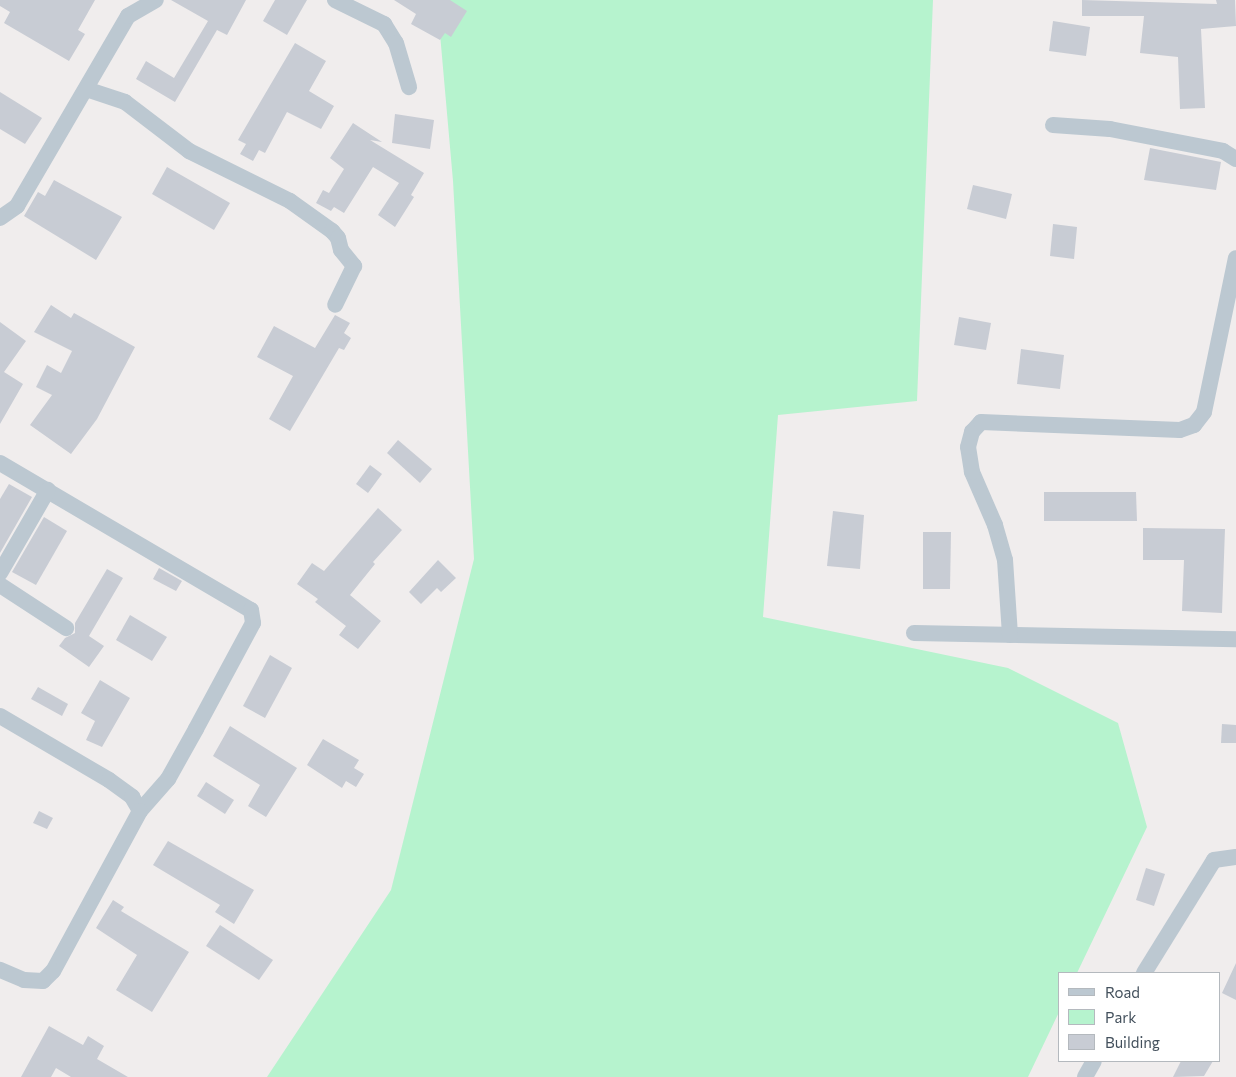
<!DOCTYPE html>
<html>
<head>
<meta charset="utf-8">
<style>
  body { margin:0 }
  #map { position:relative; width:1236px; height:1077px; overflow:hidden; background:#f0eded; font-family:Commissioner,sans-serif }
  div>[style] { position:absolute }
  .green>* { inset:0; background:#b6f3ce }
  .building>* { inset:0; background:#c8ccd4 }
  .minor>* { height:16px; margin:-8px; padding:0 8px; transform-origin:8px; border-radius:8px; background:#bcc8d1 }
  span { translate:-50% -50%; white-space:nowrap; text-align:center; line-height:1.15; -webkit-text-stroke:4px #fff; paint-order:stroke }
  .legend { position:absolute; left:1058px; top:972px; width:162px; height:90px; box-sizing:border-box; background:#fff; border:1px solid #b4b9be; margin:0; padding:6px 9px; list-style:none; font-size:15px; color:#43505c }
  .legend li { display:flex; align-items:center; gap:10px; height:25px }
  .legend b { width:25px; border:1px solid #b4b9be }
</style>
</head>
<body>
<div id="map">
  <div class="green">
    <i style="clip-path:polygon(437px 0,933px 0,917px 401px,778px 415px,763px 617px,1008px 668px,1118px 723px,1147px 827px,1077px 973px,1060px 973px,1060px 1010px,1028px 1077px,267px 1077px,391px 890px,474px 559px,453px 181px)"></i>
  </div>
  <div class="building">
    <i style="clip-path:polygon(0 0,95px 0,78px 30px,85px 34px,69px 61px,4px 23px,10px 12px,0 6px)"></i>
    <i style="clip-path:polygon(171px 0,246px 0,227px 35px,217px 30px,175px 102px,136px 79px,146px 61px,174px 78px,208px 21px)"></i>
    <i style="clip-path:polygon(275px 0,307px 0,287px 35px,263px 21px)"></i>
    <i style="clip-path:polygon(394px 0,450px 0,467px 11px,451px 37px,445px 33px,440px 40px,411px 24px,416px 14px)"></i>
    <i style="clip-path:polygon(1082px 0,1217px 4px,1216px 0,1235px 0,1236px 26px,1201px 29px,1205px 108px,1180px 109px,1178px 57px,1140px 53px,1144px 16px,1082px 16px)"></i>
    <i style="clip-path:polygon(1053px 21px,1090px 27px,1086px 56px,1049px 51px)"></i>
    <i style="clip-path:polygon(295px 43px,326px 61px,309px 91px,334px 106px,321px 129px,287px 112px,265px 153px,259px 150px,253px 161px,240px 154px,246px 144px,238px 140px)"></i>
    <i style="clip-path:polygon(0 92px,42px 118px,25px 144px,0 129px)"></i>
    <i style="clip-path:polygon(395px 114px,434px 120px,430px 149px,392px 143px)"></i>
    <i style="clip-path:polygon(353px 123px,382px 142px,370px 140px,424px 173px,411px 195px,414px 197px,395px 227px,378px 215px,399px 183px,373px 167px,344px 213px,334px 207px,331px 211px,316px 203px,323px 190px,329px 193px,344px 169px,330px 158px)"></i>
    <i style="clip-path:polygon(1150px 148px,1221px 162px,1216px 190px,1144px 180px)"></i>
    <i style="clip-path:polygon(167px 167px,230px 203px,214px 230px,152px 194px)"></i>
    <i style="clip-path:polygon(54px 180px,122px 217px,96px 260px,24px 216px,38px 192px,45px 196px)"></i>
    <i style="clip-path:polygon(973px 185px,1012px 194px,1006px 219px,967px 209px)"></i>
    <i style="clip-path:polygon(1053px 224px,1077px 227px,1074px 259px,1050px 256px)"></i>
    <i style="clip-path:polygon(51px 305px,71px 318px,74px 313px,135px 347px,97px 419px,71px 454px,30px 425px,52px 395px,36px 387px,47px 365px,61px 373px,72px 351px,34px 332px)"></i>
    <i style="clip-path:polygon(335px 315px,350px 323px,344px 333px,351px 338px,344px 350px,339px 348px,290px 431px,269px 419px,293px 376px,257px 357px,274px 326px,315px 348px)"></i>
    <i style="clip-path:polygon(959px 317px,991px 323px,986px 350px,954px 345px)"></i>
    <i style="clip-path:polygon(0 322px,26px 341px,4px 372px,23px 384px,0 424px)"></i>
    <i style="clip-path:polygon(1021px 349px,1064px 355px,1060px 389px,1017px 384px)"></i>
    <i style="clip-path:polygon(398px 440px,432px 469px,420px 483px,387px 453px)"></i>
    <i style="clip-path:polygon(370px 465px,382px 474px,368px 493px,356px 484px)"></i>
    <i style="clip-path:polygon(9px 484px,32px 497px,0 553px,0 499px)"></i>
    <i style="clip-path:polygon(1044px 492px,1136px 492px,1137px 521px,1044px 521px)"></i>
    <i style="clip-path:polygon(378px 508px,402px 530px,373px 562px,375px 564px,350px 595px,381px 621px,358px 649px,339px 635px,346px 626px,315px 602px,318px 599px,297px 584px,312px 563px,324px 571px)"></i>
    <i style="clip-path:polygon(833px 511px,864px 515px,860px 569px,827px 566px)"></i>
    <i style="clip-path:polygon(44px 517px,67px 531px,36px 585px,12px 572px)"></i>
    <i style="clip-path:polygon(1143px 528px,1225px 529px,1222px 613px,1182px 611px,1184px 560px,1143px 560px)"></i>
    <i style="clip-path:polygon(923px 532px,951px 532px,950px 589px,923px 589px)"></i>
    <i style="clip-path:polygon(438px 560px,456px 578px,441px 592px,437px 588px,421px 604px,409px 592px)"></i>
    <i style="clip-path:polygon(159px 568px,182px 581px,176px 591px,153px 579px)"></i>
    <i style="clip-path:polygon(107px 569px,123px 578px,89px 636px,104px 646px,89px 667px,59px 646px,65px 638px,75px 633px,75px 623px)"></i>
    <i style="clip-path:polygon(130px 615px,167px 637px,152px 661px,116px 640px)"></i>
    <i style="clip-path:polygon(270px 655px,292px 668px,265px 718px,243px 706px)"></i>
    <i style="clip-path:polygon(100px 680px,130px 698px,102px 747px,86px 740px,95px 721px,81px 713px)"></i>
    <i style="clip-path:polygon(38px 687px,68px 704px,62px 716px,31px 699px)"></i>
    <i style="clip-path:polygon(1222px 724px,1236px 725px,1236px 743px,1221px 743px)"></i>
    <i style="clip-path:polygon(230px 726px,297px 768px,266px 817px,248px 806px,260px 785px,213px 756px)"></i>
    <i style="clip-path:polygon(323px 739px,359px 760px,354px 768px,364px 774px,356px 787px,346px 781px,342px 788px,307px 765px)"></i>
    <i style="clip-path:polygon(206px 782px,234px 800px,225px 814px,197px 796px)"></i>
    <i style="clip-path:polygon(39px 811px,53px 818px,47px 829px,33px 823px)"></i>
    <i style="clip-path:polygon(168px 841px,254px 890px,234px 924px,215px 912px,220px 905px,153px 865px)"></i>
    <i style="clip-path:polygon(1146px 868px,1165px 874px,1154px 906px,1136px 900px)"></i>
    <i style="clip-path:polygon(113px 900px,124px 907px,121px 911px,189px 952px,152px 1012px,116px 990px,137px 955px,96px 928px)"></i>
    <i style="clip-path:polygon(220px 925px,273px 960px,259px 980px,206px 946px)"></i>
    <i style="clip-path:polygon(1236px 963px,1236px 1000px,1222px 993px)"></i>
    <i style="clip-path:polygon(49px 1026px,83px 1045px,88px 1036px,104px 1046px,97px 1059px,128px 1077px,71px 1077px,56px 1068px,51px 1077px,21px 1077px)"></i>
    <i style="clip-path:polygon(1181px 1061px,1213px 1061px,1204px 1076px,1173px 1077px)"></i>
  </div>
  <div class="minor">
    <i style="left:335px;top:0;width:55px;rotate:26.1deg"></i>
    <i style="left:384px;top:24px;width:22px;rotate:58deg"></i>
    <i style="left:396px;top:43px;width:46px;rotate:73.5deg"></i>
    <i style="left:86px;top:89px;width:41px;rotate:18.4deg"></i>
    <i style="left:125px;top:102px;width:81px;rotate:37.4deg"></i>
    <i style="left:189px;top:151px;width:113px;rotate:26.3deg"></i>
    <i style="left:290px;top:201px;width:52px;rotate:35.5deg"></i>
    <i style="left:332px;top:231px;width:9px;rotate:49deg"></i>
    <i style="left:338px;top:238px;width:12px;rotate:76deg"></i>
    <i style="left:341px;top:250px;width:21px;rotate:51deg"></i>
    <i style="left:354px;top:266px;width:43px;rotate:116deg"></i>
    <i style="left:1053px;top:125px;width:57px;rotate:4deg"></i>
    <i style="left:1110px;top:129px;width:115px;rotate:11deg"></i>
    <i style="left:1223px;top:151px;width:15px;rotate:32deg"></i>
    <i style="left:0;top:218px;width:21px;rotate:-35deg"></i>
    <i style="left:17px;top:206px;width:220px;rotate:-59.7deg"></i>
    <i style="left:128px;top:16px;width:32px;rotate:-30deg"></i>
    <i style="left:0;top:463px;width:291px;rotate:30.4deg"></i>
    <i style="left:251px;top:610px;width:13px;rotate:81deg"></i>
    <i style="left:253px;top:623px;width:120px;rotate:118.3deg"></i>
    <i style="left:196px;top:729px;width:57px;rotate:119.2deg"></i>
    <i style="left:168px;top:779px;width:43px;rotate:131.2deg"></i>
    <i style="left:0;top:573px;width:96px;rotate:-60deg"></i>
    <i style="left:0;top:585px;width:79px;rotate:33.1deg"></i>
    <i style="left:914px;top:633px;width:322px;rotate:1.1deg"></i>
    <i style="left:1010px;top:635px;width:75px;rotate:-93.8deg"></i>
    <i style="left:1005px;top:560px;width:36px;rotate:-106deg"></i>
    <i style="left:995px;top:525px;width:58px;rotate:-113.5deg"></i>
    <i style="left:972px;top:472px;width:25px;rotate:-99deg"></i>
    <i style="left:968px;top:447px;width:16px;rotate:-75deg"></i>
    <i style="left:972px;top:432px;width:13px;rotate:-48deg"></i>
    <i style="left:981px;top:422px;width:199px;rotate:2.3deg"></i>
    <i style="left:1180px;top:430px;width:15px;rotate:-20deg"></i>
    <i style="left:1194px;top:425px;width:16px;rotate:-52deg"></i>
    <i style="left:1204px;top:412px;width:157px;rotate:-78.3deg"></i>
    <i style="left:0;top:716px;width:126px;rotate:30.4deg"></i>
    <i style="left:109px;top:780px;width:29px;rotate:36deg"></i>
    <i style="left:132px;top:797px;width:16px;rotate:60deg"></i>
    <i style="left:140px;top:811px;width:182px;rotate:118.5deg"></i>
    <i style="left:53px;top:971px;width:14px;rotate:135deg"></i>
    <i style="left:43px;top:981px;width:19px;rotate:-177deg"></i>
    <i style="left:24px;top:980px;width:26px;rotate:-157deg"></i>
    <i style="left:1144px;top:973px;width:133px;rotate:-58.2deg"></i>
    <i style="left:1214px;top:860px;width:22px;rotate:-8deg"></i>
    <i style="left:1085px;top:1077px;width:18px;rotate:-61deg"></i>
  </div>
  <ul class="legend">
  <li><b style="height:6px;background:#bcc8d1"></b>Road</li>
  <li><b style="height:14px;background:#b6f3ce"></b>Park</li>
  <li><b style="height:14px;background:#c8ccd4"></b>Building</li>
  </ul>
</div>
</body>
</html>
